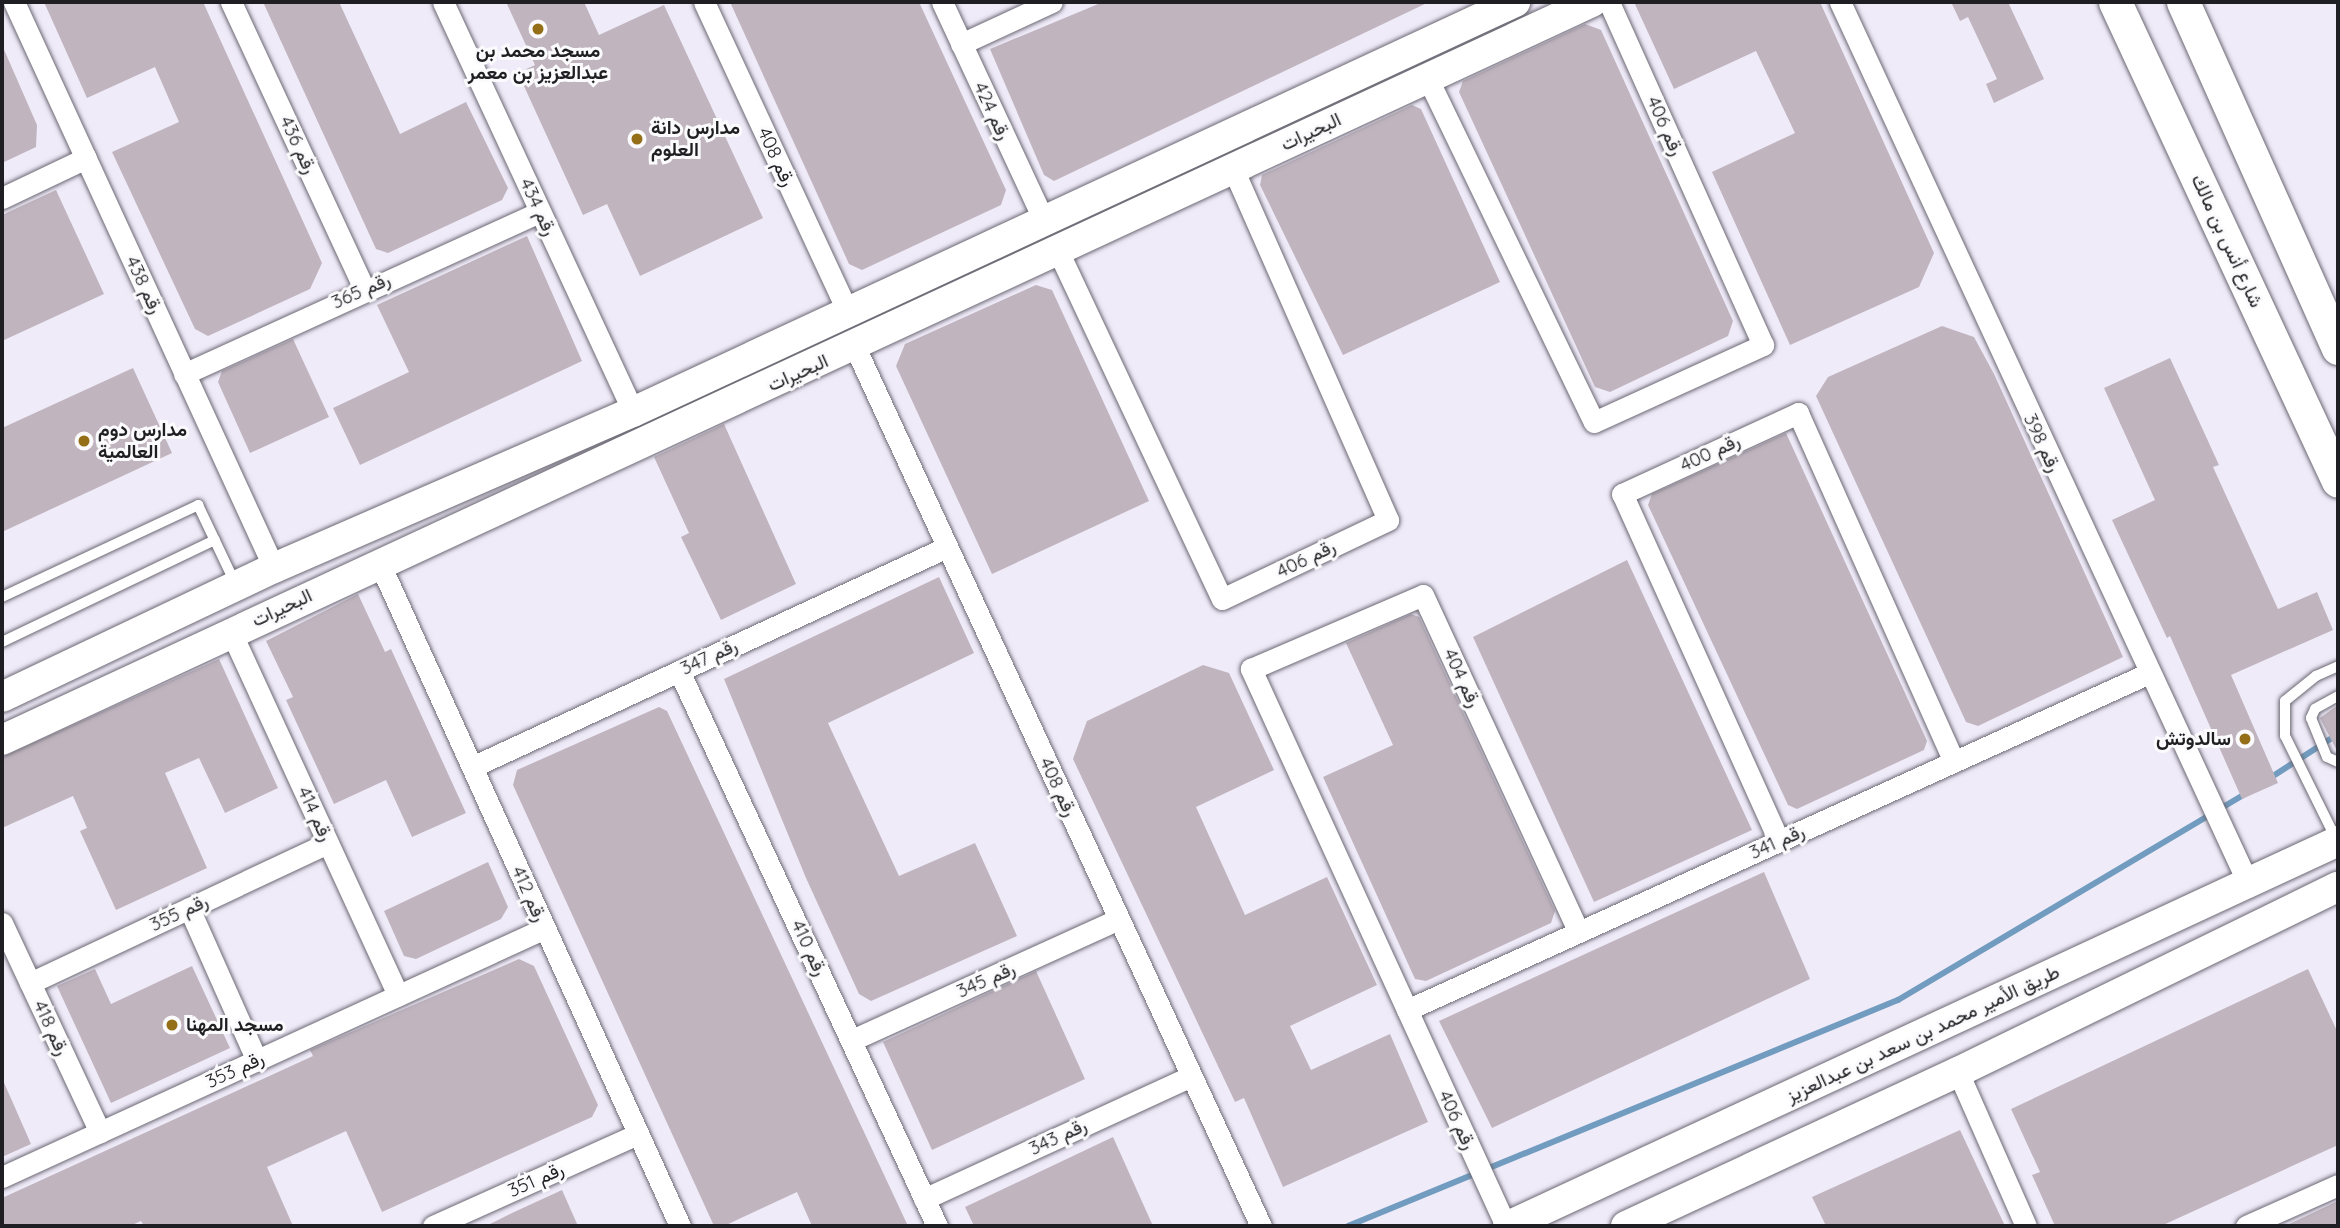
<!DOCTYPE html>
<html>
<head>
<meta charset="utf-8">
<style>
  body { margin:0 }
  #map { position:relative; width:2340px; height:1228px; overflow:hidden; background:#f0ebf9; font-family:Quicksand,Vazirmatn,sans-serif }
  div>[style] { position:absolute }
  .stream>* { height:6px; margin:-3px; padding:0 3px; transform-origin:3px; border-radius:3px; background:#719cbf }
  .building>* { inset:0; background:#c0b5bf }
  .roads { filter:drop-shadow(0 0 2px #6b6873) drop-shadow(0 0 2px #6b6873) }
  .lane>* { height:10px; margin:-5px; padding:0 5px; transform-origin:5px; border-radius:5px; background:#fff }
  .street>* { height:21px; margin:-10.5px; padding:0 10.5px; transform-origin:10.5px; border-radius:10.5px; background:#fff }
  .secondary>* { height:30px; margin:-15px; padding:0 15px; transform-origin:15px; border-radius:15px; background:#fff }
  .primary>* { height:33px; margin:-16.5px; padding:0 16.5px; transform-origin:16.5px; border-radius:16.5px; background:#fff }
  .dots>* { width:19px; height:19px; translate:-50% -50%; box-sizing:border-box; border:4px solid #fbfbfd; border-radius:50% }
  span { translate:-50% -50%; white-space:nowrap; text-align:center; line-height:1.15; -webkit-text-stroke:6px #fbfbfd; paint-order:stroke }
  .poi-label { font-size:19px; color:#1f1e22; font-weight:700 }
  .left { translate:0 -50%; text-align:left }
  .right { translate:-100% -50%; text-align:right }
  .street-label { font-size:19px; color:#1f1e22 }
  .frame { position:absolute; inset:0; border:4px solid #1f1e22; pointer-events:none }
</style>
</head>
<body>
<div id="map">
  <div class="stream">
    <i style="left:2270px;top:778px;width:81px;rotate:-32.9deg"></i>
    <i style="left:1348px;top:1226px;width:595px;rotate:-22.34deg"></i>
    <i style="left:1898px;top:1000px;width:405px;rotate:-30.7deg"></i>
  </div>
  <div class="building">
    <i style="clip-path:polygon(44px 2px,203px 2px,322px 263px,310px 289px,208px 336px,195px 329px,112px 152px,179px 122px,155px 67px,87px 98px)"></i>
    <i style="clip-path:polygon(263px 2px,339px 2px,400px 134px,466px 102px,508px 188px,502px 200px,388px 253px,376px 249px)"></i>
    <i style="clip-path:polygon(506px 2px,584px 2px,599px 35px,664px 5px,763px 218px,640px 276px,607px 204px,583px 215px,518px 73px,535px 65px)"></i>
    <i style="clip-path:polygon(730px 2px,919px 2px,1006px 190px,1001px 205px,862px 270px,849px 264px)"></i>
    <i style="clip-path:polygon(1103px 2px,1429px 2px,1054px 181px,1044px 175px,990px 49px)"></i>
    <i style="clip-path:polygon(1634px 2px,1820px 2px,1934px 253px,1919px 287px,1790px 345px,1712px 172px,1795px 133px,1756px 51px,1674px 89px)"></i>
    <i style="clip-path:polygon(1951px 2px,2008px 2px,2044px 79px,1994px 103px,1986px 84px,1997px 79px,1968px 17px,1960px 21px)"></i>
    <i style="clip-path:polygon(1585px 24px,1601px 30px,1733px 321px,1728px 336px,1610px 392px,1595px 387px,1459px 92px,1463px 81px)"></i>
    <i style="clip-path:polygon(2px 45px,37px 125px,36px 147px,2px 163px)"></i>
    <i style="clip-path:polygon(1412px 105px,1421px 109px,1500px 282px,1343px 355px,1260px 185px,1262px 175px)"></i>
    <i style="clip-path:polygon(56px 190px,104px 294px,2px 341px,2px 215px)"></i>
    <i style="clip-path:polygon(527px 236px,582px 361px,360px 465px,333px 408px,409px 372px,377px 305px)"></i>
    <i style="clip-path:polygon(1036px 285px,1052px 290px,1149px 501px,992px 574px,896px 366px,905px 344px)"></i>
    <i style="clip-path:polygon(1942px 326px,1974px 337px,1994px 374px,2123px 657px,1978px 726px,1966px 722px,1816px 396px,1828px 377px)"></i>
    <i style="clip-path:polygon(293px 339px,329px 417px,250px 453px,218px 382px,222px 371px)"></i>
    <i style="clip-path:polygon(2170px 358px,2219px 465px,2213px 467px,2278px 609px,2317px 592px,2333px 630px,2231px 675px,2278px 783px,2242px 799px,2170px 636px,2167px 638px,2112px 520px,2155px 500px,2104px 388px)"></i>
    <i style="clip-path:polygon(133px 368px,172px 453px,2px 532px,2px 428px)"></i>
    <i style="clip-path:polygon(724px 424px,796px 584px,721px 620px,681px 537px,689px 533px,654px 457px)"></i>
    <i style="clip-path:polygon(1786px 433px,1927px 741px,1924px 750px,1797px 809px,1788px 805px,1648px 505px,1652px 494px)"></i>
    <i style="clip-path:polygon(1627px 560px,1752px 830px,1594px 902px,1473px 637px)"></i>
    <i style="clip-path:polygon(939px 577px,974px 653px,828px 723px,899px 876px,975px 843px,1017px 936px,871px 1001px,859px 994px,806px 878px,724px 679px)"></i>
    <i style="clip-path:polygon(358px 594px,385px 652px,391px 649px,466px 813px,412px 837px,386px 780px,334px 804px,286px 700px,293px 697px,266px 641px)"></i>
    <i style="clip-path:polygon(1411px 614px,1419px 617px,1555px 911px,1551px 923px,1426px 981px,1415px 979px,1323px 777px,1393px 745px,1346px 643px)"></i>
    <i style="clip-path:polygon(219px 659px,278px 788px,225px 813px,199px 758px,165px 773px,207px 868px,116px 910px,80px 831px,87px 828px,73px 796px,2px 828px,2px 757px)"></i>
    <i style="clip-path:polygon(1203px 665px,1229px 673px,1274px 770px,1196px 807px,1245px 915px,1327px 877px,1377px 985px,1290px 1026px,1311px 1070px,1390px 1034px,1428px 1122px,1283px 1187px,1244px 1098px,1235px 1102px,1073px 759px,1087px 721px)"></i>
    <i style="clip-path:polygon(2338px 705px,2338px 753px,2320px 718px)"></i>
    <i style="clip-path:polygon(659px 707px,667px 711px,908px 1226px,812px 1226px,797px 1192px,724px 1226px,714px 1226px,513px 785px,517px 770px)"></i>
    <i style="clip-path:polygon(488px 862px,508px 907px,501px 919px,416px 959px,404px 956px,384px 911px)"></i>
    <i style="clip-path:polygon(1764px 872px,1810px 979px,1492px 1128px,1439px 1021px)"></i>
    <i style="clip-path:polygon(519px 959px,534px 966px,598px 1105px,592px 1117px,382px 1212px,346px 1131px,267px 1167px,293px 1226px,144px 1226px,141px 1221px,130px 1226px,2px 1226px,2px 1198px,313px 1056px,310px 1050px)"></i>
    <i style="clip-path:polygon(192px 966px,230px 1048px,111px 1103px,57px 986px,95px 969px,111px 1004px)"></i>
    <i style="clip-path:polygon(2308px 969px,2338px 1033px,2338px 1145px,2161px 1226px,2055px 1226px,2032px 1175px,2040px 1172px,2011px 1109px)"></i>
    <i style="clip-path:polygon(1036px 971px,1085px 1079px,932px 1150px,883px 1042px)"></i>
    <i style="clip-path:polygon(2px 1078px,31px 1144px,2px 1157px)"></i>
    <i style="clip-path:polygon(1960px 1130px,2005px 1226px,1826px 1226px,1812px 1197px)"></i>
    <i style="clip-path:polygon(1113px 1137px,1153px 1226px,974px 1226px,965px 1207px)"></i>
    <i style="clip-path:polygon(562px 1190px,578px 1226px,486px 1226px,512px 1213px)"></i>
    <i style="clip-path:polygon(2338px 1201px,2338px 1226px,2285px 1226px)"></i>
  </div>
  <div class="roads">
    <div class="lane">
      <i style="left:2px;top:597px;width:217px;rotate:-25.1deg"></i>
      <i style="left:198px;top:505px;width:86px;rotate:64.6deg"></i>
      <i style="left:2px;top:642px;width:236px;rotate:-25.6deg"></i>
      <i style="left:2338px;top:696px;width:26px;rotate:151deg"></i>
      <i style="left:2315px;top:709px;width:10px;rotate:114deg"></i>
      <i style="left:2311px;top:718px;width:42px;rotate:67.7deg"></i>
      <i style="left:2327px;top:757px;width:12px;rotate:24deg"></i>
      <i style="left:2336px;top:839px;width:115px;rotate:-116.3deg"></i>
      <i style="left:2285px;top:736px;width:35px;rotate:-90deg"></i>
      <i style="left:2285px;top:701px;width:40px;rotate:-39deg"></i>
      <i style="left:2316px;top:676px;width:24px;rotate:-24deg"></i>
    </div>
    <div class="street">
      <i style="left:14px;top:2px;width:623px;rotate:65.33deg"></i>
      <i style="left:231px;top:2px;width:316px;rotate:65.1deg"></i>
      <i style="left:443px;top:2px;width:452px;rotate:65.1deg"></i>
      <i style="left:704px;top:2px;width:342px;rotate:65.1deg"></i>
      <i style="left:942px;top:2px;width:242px;rotate:65deg"></i>
      <i style="left:1840px;top:2px;width:971px;rotate:65.15deg"></i>
      <i style="left:961px;top:44px;width:100px;rotate:-24.8deg"></i>
      <i style="left:1427px;top:77px;width:383px;rotate:64.2deg"></i>
      <i style="left:1594px;top:422px;width:186px;rotate:-24.5deg"></i>
      <i style="left:1763px;top:345px;width:376px;rotate:-114.2deg"></i>
      <i style="left:2px;top:198px;width:93px;rotate:-25.5deg"></i>
      <i style="left:1059px;top:253px;width:382px;rotate:64.8deg"></i>
      <i style="left:1222px;top:599px;width:184px;rotate:-25.4deg"></i>
      <i style="left:1388px;top:520px;width:384px;rotate:-113.8deg"></i>
      <i style="left:855px;top:347px;width:968px;rotate:65.21deg"></i>
      <i style="left:184px;top:374px;width:391px;rotate:-24.5deg"></i>
      <i style="left:379px;top:562px;width:729px;rotate:65.61deg"></i>
      <i style="left:231px;top:632px;width:400px;rotate:65.3deg"></i>
      <i style="left:679px;top:671px;width:612px;rotate:65.07deg"></i>
      <i style="left:472px;top:767px;width:523px;rotate:-24.85deg"></i>
      <i style="left:1779px;top:841px;width:381px;rotate:-114.3deg"></i>
      <i style="left:1622px;top:494px;width:194px;rotate:-24.7deg"></i>
      <i style="left:1798px;top:413px;width:382px;rotate:65.9deg"></i>
      <i style="left:189px;top:908px;width:167px;rotate:66deg"></i>
      <i style="left:2px;top:923px;width:231px;rotate:64.9deg"></i>
      <i style="left:30px;top:983px;width:329px;rotate:-25.2deg"></i>
      <i style="left:1407px;top:1010px;width:813px;rotate:-24.42deg"></i>
      <i style="left:852px;top:1040px;width:293px;rotate:-24.4deg"></i>
      <i style="left:1958px;top:1072px;width:168px;rotate:66.2deg"></i>
      <i style="left:2px;top:1177px;width:597px;rotate:-24.63deg"></i>
      <i style="left:924px;top:1199px;width:294px;rotate:-24.7deg"></i>
      <i style="left:433px;top:1226px;width:225px;rotate:-24.2deg"></i>
      <i style="left:1506px;top:1226px;width:613px;rotate:-114.6deg"></i>
      <i style="left:1251px;top:669px;width:187px;rotate:-23.3deg"></i>
      <i style="left:1423px;top:595px;width:371px;rotate:65.2deg"></i>
      <i style="left:2246px;top:1226px;width:101px;rotate:-24deg"></i>
    </div>
    <div class="secondary">
      <i style="left:2px;top:697px;width:301px;rotate:-25.4deg"></i>
      <i style="left:274px;top:568px;width:391px;rotate:-23.5deg"></i>
      <i style="left:633px;top:412px;width:973px;rotate:-24.93deg"></i>
      <i style="left:2px;top:740px;width:1753px;rotate:-24.9deg"></i>
      <i style="left:1508px;top:1226px;width:915px;rotate:-24.88deg"></i>
      <i style="left:1626px;top:1226px;width:366px;rotate:-24.9deg"></i>
      <i style="left:1958px;top:1072px;width:423px;rotate:-26deg"></i>
    </div>
    <div class="primary">
      <i style="left:2115px;top:2px;width:528px;rotate:65.04deg"></i>
      <i style="left:2183px;top:2px;width:379px;rotate:65.9deg"></i>
    </div>
  </div>
  <div class="dots">
    <i style="left:538px;top:29px;background:#946f18"></i>
    <i style="left:637px;top:139px;background:#946f18"></i>
    <i style="left:84px;top:441px;background:#946f18"></i>
    <i style="left:2245px;top:739px;background:#946f18"></i>
    <i style="left:172px;top:1025px;background:#946f18"></i>
  </div>
  <div class="poi-label">
    <span style="left:538px;top:62px">مسجد محمد بن<br>عبدالعزيز بن معمر</span>
    <span class="left" style="left:651px;top:139px">مدارس دانة<br>العلوم</span>
    <span class="left" style="left:98px;top:441px">مدارس دوم<br>العالمية</span>
    <span class="right" style="left:2231px;top:739px">سالدوتش</span>
    <span class="left" style="left:186px;top:1025px">مسجد المهنا</span>
  </div>
  <div class="street-label">
    <span style="left:992px;top:111px;rotate:65deg">رقم 424</span>
    <span style="left:1665px;top:126px;rotate:66deg">رقم 406</span>
    <span style="left:1311px;top:132px;rotate:-25deg">البحيرات</span>
    <span style="left:298px;top:145px;rotate:65deg">رقم 436</span>
    <span style="left:776px;top:157px;rotate:65deg">رقم 408</span>
    <span style="left:538px;top:207px;rotate:65deg">رقم 434</span>
    <span style="left:2227px;top:241px;rotate:65deg">شارع أنس بن مالك</span>
    <span style="left:144px;top:285px;rotate:65deg">رقم 438</span>
    <span style="left:361px;top:291px;rotate:-24deg">رقم 365</span>
    <span style="left:798px;top:373px;rotate:-24deg">البحيرات</span>
    <span style="left:2042px;top:443px;rotate:65deg">رقم 398</span>
    <span style="left:1710px;top:453px;rotate:-25deg">رقم 400</span>
    <span style="left:1306px;top:559px;rotate:-26deg">رقم 406</span>
    <span style="left:282px;top:608px;rotate:-25deg">البحيرات</span>
    <span style="left:709px;top:657px;rotate:-25deg">رقم 347</span>
    <span style="left:1462px;top:678px;rotate:65deg">رقم 404</span>
    <span style="left:1058px;top:787px;rotate:65deg">رقم 408</span>
    <span style="left:315px;top:814px;rotate:65deg">رقم 414</span>
    <span style="left:1777px;top:842px;rotate:-24deg">رقم 341</span>
    <span style="left:529px;top:894px;rotate:66deg">رقم 412</span>
    <span style="left:179px;top:913px;rotate:-25deg">رقم 355</span>
    <span style="left:809px;top:948px;rotate:65deg">رقم 410</span>
    <span style="left:986px;top:980px;rotate:-24deg">رقم 345</span>
    <span style="left:51px;top:1028px;rotate:65deg">رقم 418</span>
    <span style="left:1923px;top:1034px;rotate:-25deg">طريق الأمير محمد بن سعد بن عبدالعزيز</span>
    <span style="left:235px;top:1070px;rotate:-25deg">رقم 353</span>
    <span style="left:1457px;top:1120px;rotate:65deg">رقم 406</span>
    <span style="left:1058px;top:1137px;rotate:-25deg">رقم 343</span>
    <span style="left:536px;top:1180px;rotate:-24deg">رقم 351</span>
  </div>
  <div class="frame"></div>
</div>
</body>
</html>
